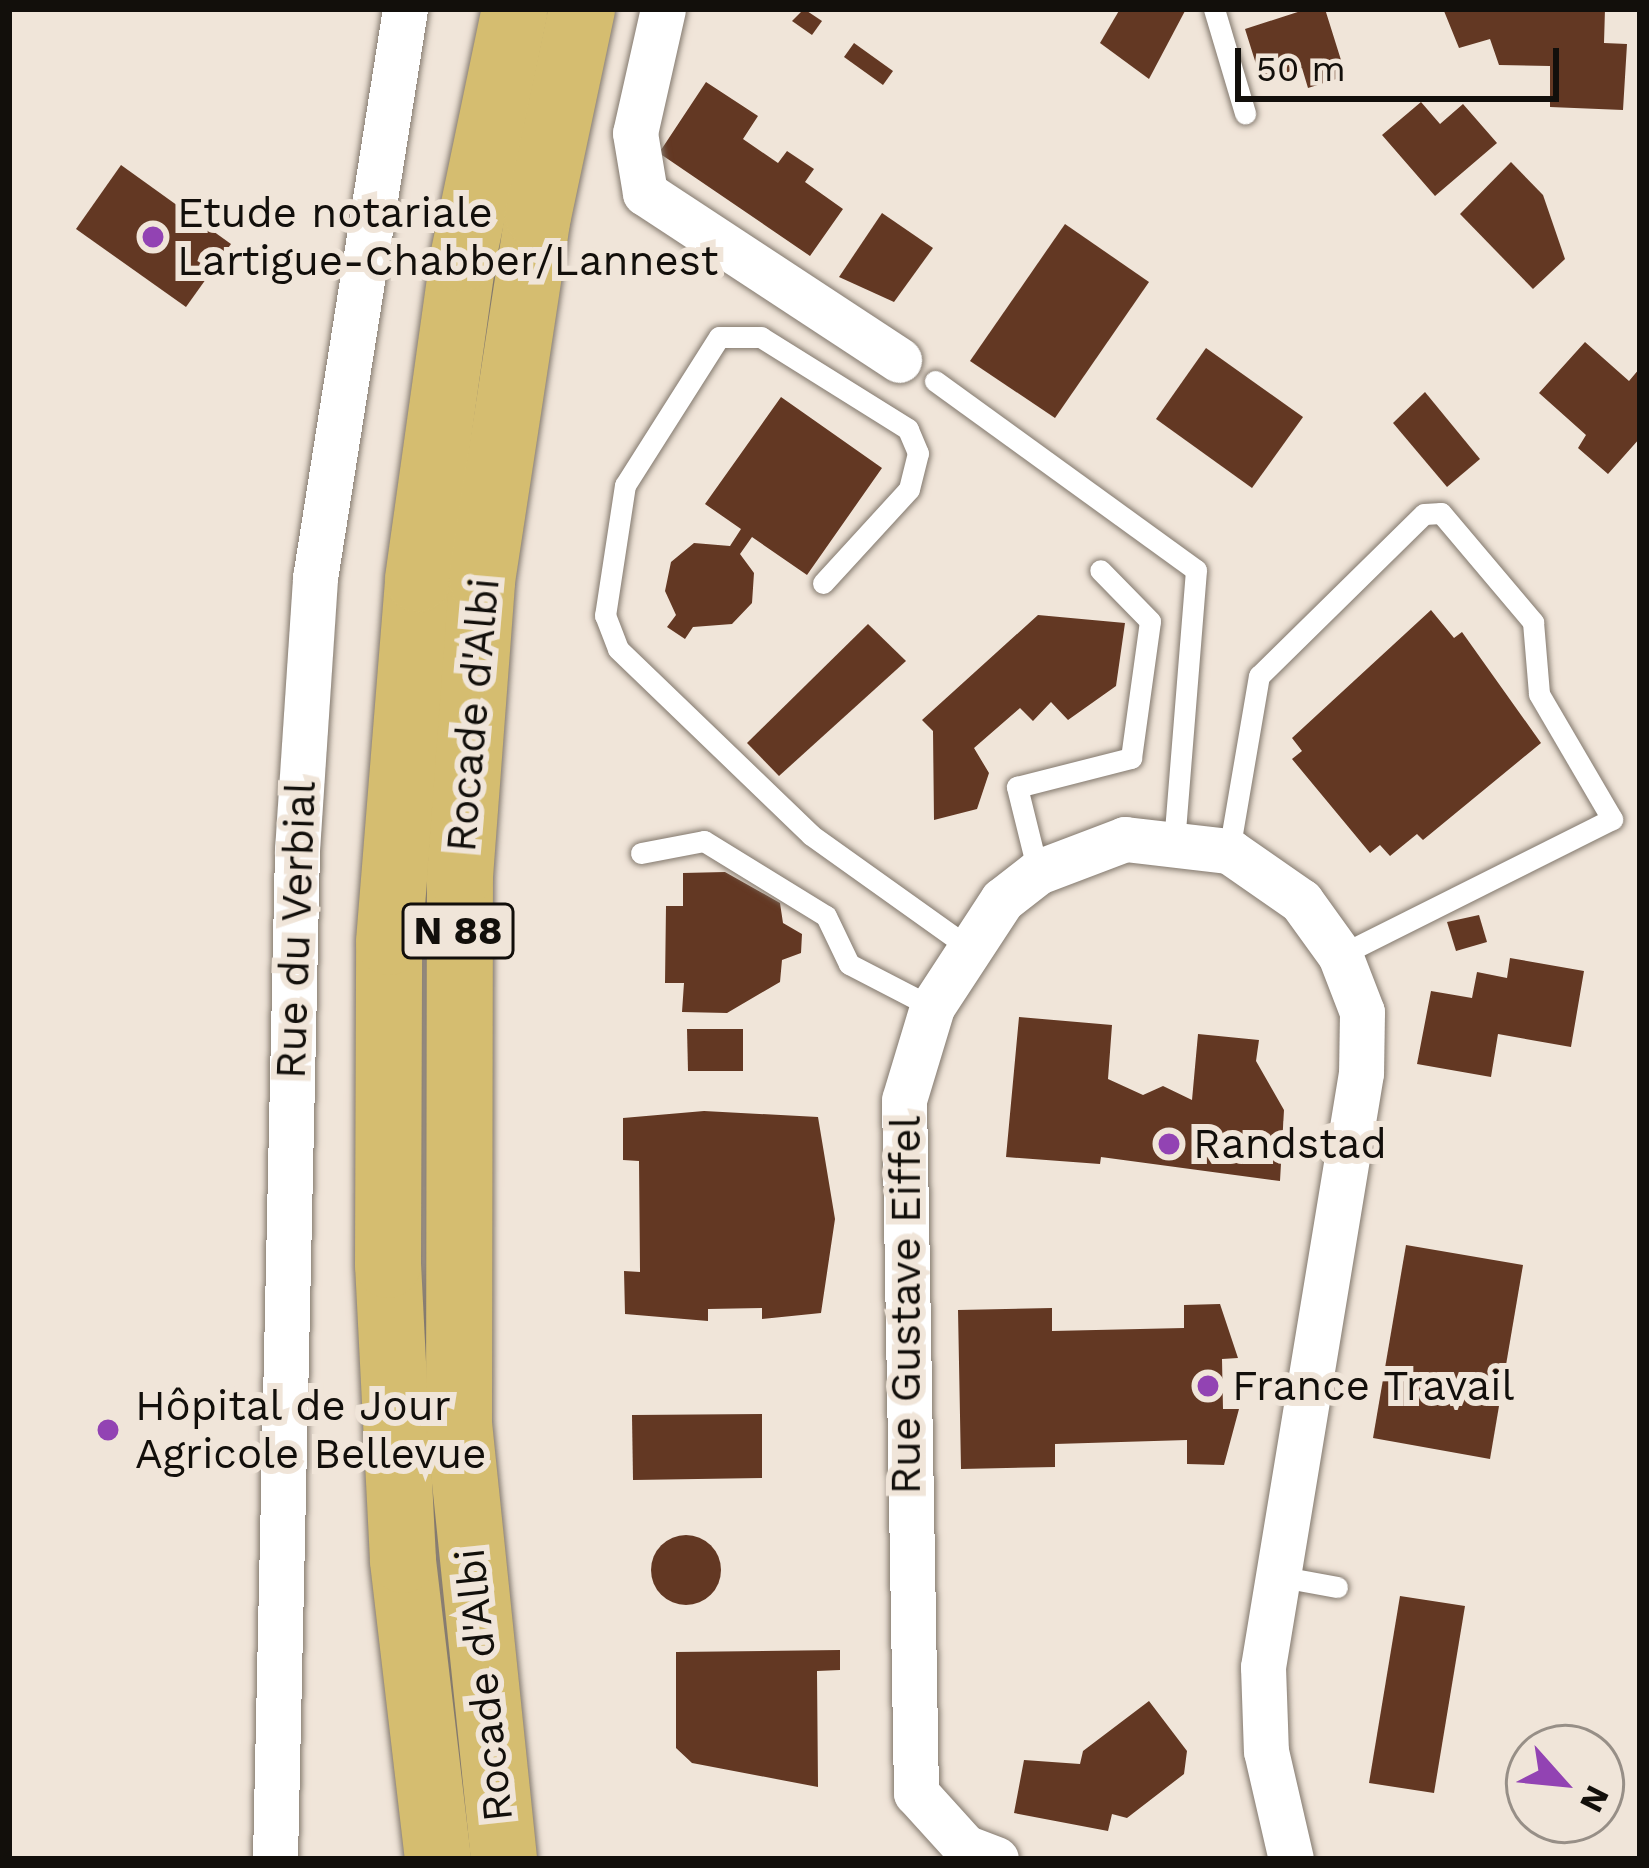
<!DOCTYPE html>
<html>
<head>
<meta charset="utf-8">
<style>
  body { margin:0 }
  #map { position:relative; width:1649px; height:1868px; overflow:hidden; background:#f0e5d9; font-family:"Work Sans",sans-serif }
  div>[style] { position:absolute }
  .building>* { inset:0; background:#633823 }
  .round { border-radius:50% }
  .roads { filter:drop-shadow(0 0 3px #82786d) drop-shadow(0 0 3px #82786d) }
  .lane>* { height:21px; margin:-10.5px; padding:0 10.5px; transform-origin:10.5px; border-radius:10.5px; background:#fff }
  .street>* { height:45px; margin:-22.5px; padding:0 22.5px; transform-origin:22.5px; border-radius:22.5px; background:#fff }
  .highway>* { height:66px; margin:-33px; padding:0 33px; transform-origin:33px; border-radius:33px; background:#d5bd70 }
  .dots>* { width:33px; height:33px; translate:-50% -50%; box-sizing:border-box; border:6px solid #f0e5d9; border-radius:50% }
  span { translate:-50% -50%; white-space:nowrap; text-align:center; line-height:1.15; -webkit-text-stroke:12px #f0e5d9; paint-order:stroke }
  .shield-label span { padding:3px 9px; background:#f0e5d9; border:3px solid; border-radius:9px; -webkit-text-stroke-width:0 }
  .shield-label { font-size:39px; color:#120f0b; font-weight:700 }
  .poi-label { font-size:42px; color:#120f0b }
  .left { translate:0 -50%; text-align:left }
  .street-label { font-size:42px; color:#120f0b }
  .frame { position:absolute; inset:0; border:12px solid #120f0b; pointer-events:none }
  .north { position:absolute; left:1505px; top:1724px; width:120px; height:120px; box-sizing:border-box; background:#f0e5d9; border:3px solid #978f87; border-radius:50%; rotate:117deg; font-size:33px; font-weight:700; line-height:48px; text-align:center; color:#120f0b }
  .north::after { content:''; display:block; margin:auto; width:42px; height:54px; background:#9243b3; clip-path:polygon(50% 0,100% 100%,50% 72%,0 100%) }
  .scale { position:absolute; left:1235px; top:48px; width:324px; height:54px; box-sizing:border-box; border:6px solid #120f0b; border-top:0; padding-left:15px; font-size:36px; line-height:42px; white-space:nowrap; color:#120f0b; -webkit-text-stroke:9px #f0e5d9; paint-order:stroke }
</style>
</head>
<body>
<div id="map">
  <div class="building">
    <i style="clip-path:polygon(804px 9px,822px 21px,812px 35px,792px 21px)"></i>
    <i style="clip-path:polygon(1120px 9px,1186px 9px,1149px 79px,1100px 43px)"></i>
    <i style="clip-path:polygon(1307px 9px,1325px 9px,1346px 76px,1308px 88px,1302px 68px,1261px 80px,1245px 29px)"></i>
    <i style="clip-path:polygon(1429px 9px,1605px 9px,1604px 43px,1627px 44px,1623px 110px,1550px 107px,1550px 66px,1499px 65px,1490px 39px,1459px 48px,1444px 11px)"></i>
    <i style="clip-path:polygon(854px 43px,893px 71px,883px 85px,844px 57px)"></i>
    <i style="clip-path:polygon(706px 82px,758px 116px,743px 139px,778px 163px,787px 151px,814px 169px,805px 182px,843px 209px,810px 256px,659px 153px)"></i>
    <i style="clip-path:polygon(1421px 102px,1440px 124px,1463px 104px,1497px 143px,1435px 196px,1382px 135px)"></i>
    <i style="clip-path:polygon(1511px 162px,1543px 195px,1565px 259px,1533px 289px,1460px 214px)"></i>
    <i style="clip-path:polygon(121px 165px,231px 244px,186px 307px,76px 229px)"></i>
    <i style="clip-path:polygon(882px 213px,933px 248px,894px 302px,839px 277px)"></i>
    <i style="clip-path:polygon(1065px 224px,1149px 282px,1055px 418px,970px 361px)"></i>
    <i style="clip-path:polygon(1585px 342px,1629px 381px,1640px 368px,1640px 438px,1608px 474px,1578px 448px,1586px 435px,1539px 393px)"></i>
    <i style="clip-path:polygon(1206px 348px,1303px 417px,1252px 488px,1156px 419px)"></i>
    <i style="clip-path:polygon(1425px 392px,1480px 459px,1447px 487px,1393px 423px)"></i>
    <i style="clip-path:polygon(781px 397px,882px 468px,807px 575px,752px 537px,740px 554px,754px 573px,752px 603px,732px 624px,693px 627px,685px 639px,667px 627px,676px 615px,665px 591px,671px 562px,694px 543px,730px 546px,741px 529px,705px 504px)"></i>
    <i style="clip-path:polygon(1431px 610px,1454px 638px,1462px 632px,1541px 743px,1423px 840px,1417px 834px,1390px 856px,1380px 845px,1370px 853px,1292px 759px,1302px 751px,1292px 738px)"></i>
    <i style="clip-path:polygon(1038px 615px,1125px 623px,1116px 686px,1068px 720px,1051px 702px,1033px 721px,1020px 708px,974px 748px,989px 773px,977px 809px,934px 820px,933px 731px,922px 720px)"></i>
    <i style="clip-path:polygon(868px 624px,906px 661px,779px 776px,747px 743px)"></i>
    <i style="clip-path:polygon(725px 872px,780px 903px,783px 923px,802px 934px,801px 953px,782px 960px,780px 982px,727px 1013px,682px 1012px,684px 983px,665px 983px,666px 906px,683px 906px,683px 873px)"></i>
    <i style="clip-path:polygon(1479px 915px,1487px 942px,1456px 951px,1447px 922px)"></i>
    <i style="clip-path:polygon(1510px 958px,1584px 971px,1571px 1047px,1498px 1034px,1491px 1077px,1417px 1064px,1431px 991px,1472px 998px,1477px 972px,1507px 978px)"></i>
    <i style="clip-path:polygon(1019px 1017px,1112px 1025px,1108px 1079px,1143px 1095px,1163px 1086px,1192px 1100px,1198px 1034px,1259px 1040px,1256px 1061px,1284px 1110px,1280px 1181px,1101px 1157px,1100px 1164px,1006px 1157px)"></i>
    <i style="clip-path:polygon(687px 1029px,743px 1029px,743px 1071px,688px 1071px)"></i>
    <i style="clip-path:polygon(704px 1111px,818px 1117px,835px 1219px,821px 1313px,762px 1319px,762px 1308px,708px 1309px,708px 1321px,625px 1314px,624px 1271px,640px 1272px,639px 1161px,623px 1160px,623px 1118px)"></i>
    <i style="clip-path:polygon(1406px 1245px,1523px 1265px,1490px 1459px,1373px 1438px)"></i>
    <i style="clip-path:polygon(1220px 1304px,1238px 1358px,1222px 1359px,1223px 1409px,1239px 1409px,1224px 1465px,1187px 1464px,1187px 1440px,1055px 1444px,1055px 1467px,961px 1469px,958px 1310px,1052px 1308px,1052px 1331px,1184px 1328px,1184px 1305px)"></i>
    <i style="clip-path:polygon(762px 1414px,762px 1478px,633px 1480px,632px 1415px)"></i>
    <i class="round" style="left:651px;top:1535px;width:70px;height:70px"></i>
    <i style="clip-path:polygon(1400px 1596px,1465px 1606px,1434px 1793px,1369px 1783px)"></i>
    <i style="clip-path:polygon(840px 1650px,840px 1670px,817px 1671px,818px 1787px,692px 1763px,676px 1748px,676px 1652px)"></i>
    <i style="clip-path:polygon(1149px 1701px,1187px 1751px,1184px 1774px,1127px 1818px,1112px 1814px,1108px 1831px,1014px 1813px,1024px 1760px,1080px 1764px,1083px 1751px)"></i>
  </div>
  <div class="roads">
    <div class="lane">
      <i style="left:1214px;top:9px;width:109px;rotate:73.4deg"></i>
      <i style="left:935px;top:381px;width:322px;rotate:35.9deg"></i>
      <i style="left:1196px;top:570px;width:272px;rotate:94.6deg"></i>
      <i style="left:823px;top:583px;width:127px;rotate:-47.5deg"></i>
      <i style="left:909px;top:489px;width:37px;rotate:-76deg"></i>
      <i style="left:918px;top:453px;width:26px;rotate:-113deg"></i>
      <i style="left:908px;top:429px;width:173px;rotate:-148deg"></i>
      <i style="left:761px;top:337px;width:42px;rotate:180deg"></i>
      <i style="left:719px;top:337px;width:175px;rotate:122.4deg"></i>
      <i style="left:625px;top:485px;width:132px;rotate:98.7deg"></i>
      <i style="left:605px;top:615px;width:36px;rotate:69deg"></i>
      <i style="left:618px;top:649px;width:268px;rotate:43.9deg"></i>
      <i style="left:811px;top:835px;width:189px;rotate:35.5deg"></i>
      <i style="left:1229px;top:851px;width:178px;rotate:-80.3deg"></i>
      <i style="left:1259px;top:676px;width:231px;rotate:-44.5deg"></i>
      <i style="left:1424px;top:514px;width:17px;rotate:-3deg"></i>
      <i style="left:1441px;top:513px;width:143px;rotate:49.8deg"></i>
      <i style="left:1533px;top:622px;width:72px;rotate:85.2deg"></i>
      <i style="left:1539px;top:694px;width:145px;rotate:59.7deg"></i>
      <i style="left:1612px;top:819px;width:304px;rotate:153.4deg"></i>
      <i style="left:641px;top:853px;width:64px;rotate:-10.8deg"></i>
      <i style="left:704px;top:841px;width:143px;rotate:31.6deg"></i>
      <i style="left:826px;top:916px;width:53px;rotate:64.4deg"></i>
      <i style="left:849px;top:964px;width:93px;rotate:27.4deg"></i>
      <i style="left:1038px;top:872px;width:88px;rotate:-103.9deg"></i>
      <i style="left:1017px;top:787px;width:118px;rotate:-14.3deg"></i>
      <i style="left:1131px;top:758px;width:138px;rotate:-82.1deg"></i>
      <i style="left:1150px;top:621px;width:71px;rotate:-134.4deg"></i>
      <i style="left:1277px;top:1576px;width:61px;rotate:10.4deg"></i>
    </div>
    <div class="street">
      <i style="left:663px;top:9px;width:127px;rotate:102.7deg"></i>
      <i style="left:635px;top:133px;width:61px;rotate:80.5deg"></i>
      <i style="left:645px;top:193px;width:304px;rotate:33.3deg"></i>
      <i style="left:275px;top:1859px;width:1009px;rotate:-88.75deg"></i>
      <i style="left:297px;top:850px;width:273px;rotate:-86.2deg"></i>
      <i style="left:315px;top:578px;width:576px;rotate:-81.01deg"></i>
      <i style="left:996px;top:1859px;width:33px;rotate:-159deg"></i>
      <i style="left:965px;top:1847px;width:73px;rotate:-132.2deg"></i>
      <i style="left:916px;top:1793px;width:693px;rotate:-90.99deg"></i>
      <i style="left:904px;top:1100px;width:97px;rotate:-73.2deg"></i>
      <i style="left:932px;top:1007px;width:128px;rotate:-56.8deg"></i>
      <i style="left:1002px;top:900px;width:46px;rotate:-37.9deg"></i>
      <i style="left:1038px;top:872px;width:93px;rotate:-20.8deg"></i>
      <i style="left:1125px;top:839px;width:105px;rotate:6.6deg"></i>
      <i style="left:1229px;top:851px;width:88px;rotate:34.8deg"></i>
      <i style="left:1301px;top:901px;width:67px;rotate:54.2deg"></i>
      <i style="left:1340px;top:955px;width:61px;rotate:68.9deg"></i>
      <i style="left:1362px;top:1012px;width:61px;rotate:90.9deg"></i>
      <i style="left:1361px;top:1073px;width:602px;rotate:99.37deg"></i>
      <i style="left:1263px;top:1667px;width:84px;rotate:88deg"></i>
      <i style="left:1266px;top:1751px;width:111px;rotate:77deg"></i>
    </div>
    <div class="highway">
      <i style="left:438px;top:1859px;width:301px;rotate:-96.7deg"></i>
      <i style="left:403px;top:1560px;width:295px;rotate:-92.9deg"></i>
      <i style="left:388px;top:1265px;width:323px;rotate:-89.8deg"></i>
      <i style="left:389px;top:942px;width:364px;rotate:-85.4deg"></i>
      <i style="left:418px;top:579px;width:324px;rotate:-82deg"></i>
      <i style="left:463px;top:258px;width:254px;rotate:-78.2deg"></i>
      <i style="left:504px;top:1859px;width:437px;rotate:-95.9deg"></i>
      <i style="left:459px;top:1424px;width:548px;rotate:-89.9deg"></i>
      <i style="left:460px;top:876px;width:296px;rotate:-85.7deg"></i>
      <i style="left:482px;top:581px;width:369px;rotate:-81.3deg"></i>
      <i style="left:538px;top:216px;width:212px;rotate:-78deg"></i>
    </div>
  </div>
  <div class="dots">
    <i style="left:153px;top:237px;background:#9243b3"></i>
    <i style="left:1169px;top:1144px;background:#9243b3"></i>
    <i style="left:1208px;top:1386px;background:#9243b3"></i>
    <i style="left:108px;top:1430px;background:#9243b3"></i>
  </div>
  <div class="shield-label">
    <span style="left:458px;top:931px">N 88</span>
  </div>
  <div class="poi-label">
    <span class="left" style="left:177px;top:237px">Etude notariale<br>Lartigue-Chabber/Lannest</span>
    <span class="left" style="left:1193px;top:1144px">Randstad</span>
    <span class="left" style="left:1232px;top:1386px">France Travail</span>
    <span class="left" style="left:135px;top:1430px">Hôpital de Jour<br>Agricole Bellevue</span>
  </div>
  <div class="street-label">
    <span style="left:473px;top:715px;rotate:-85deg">Rocade d'Albi</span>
    <span style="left:296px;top:930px;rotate:-88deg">Rue du Verbial</span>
    <span style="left:906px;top:1305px;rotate:-90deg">Rue Gustave Eiffel</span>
    <span style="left:484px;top:1685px;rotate:-96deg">Rocade d'Albi</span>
  </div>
  <div class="frame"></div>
  <div class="north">N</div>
  <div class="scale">50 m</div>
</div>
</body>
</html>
